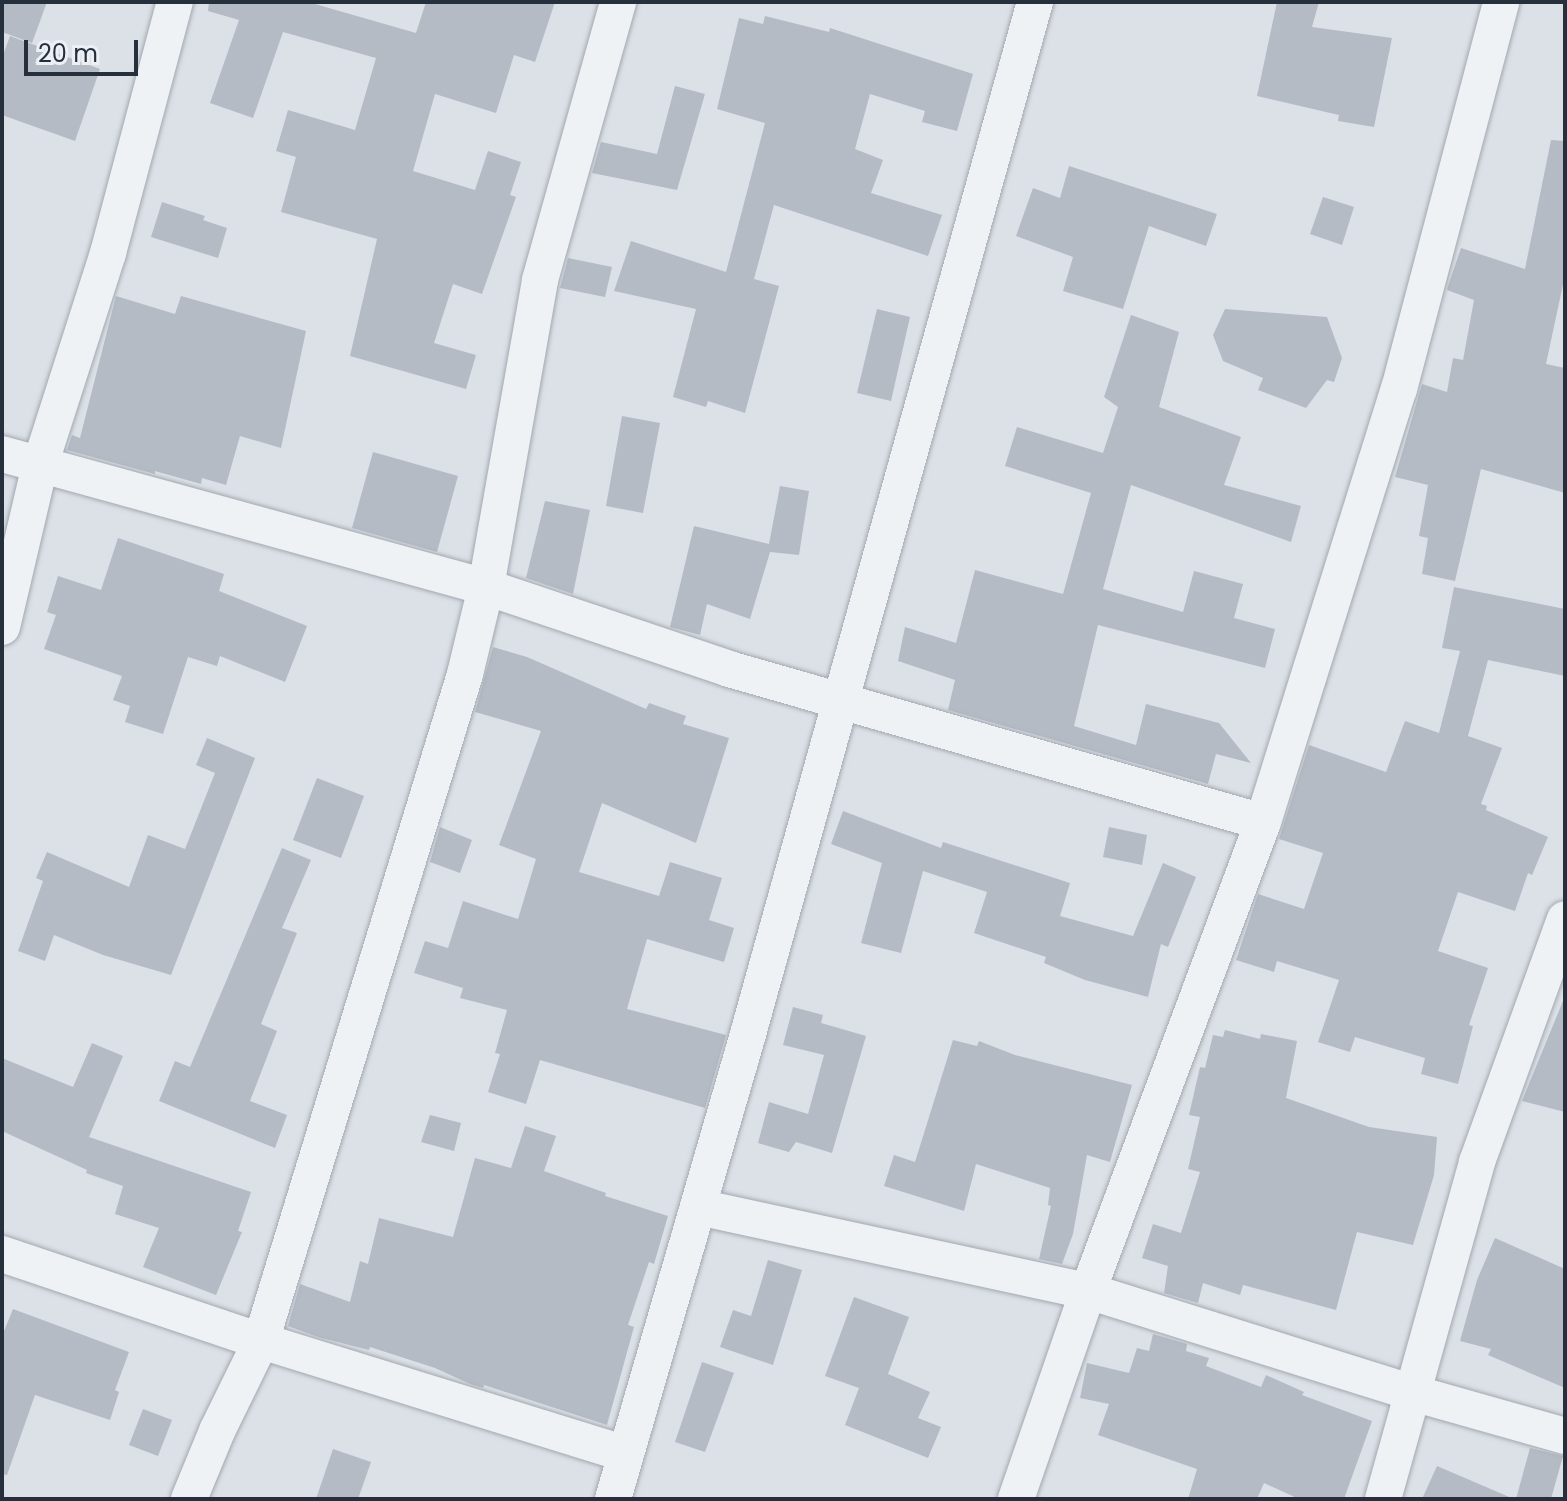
<!DOCTYPE html>
<html>
<head>
<meta charset="utf-8">
<style>
  body { margin:0 }
  #map { position:relative; width:1567px; height:1501px; overflow:hidden; background:#dce1e7; font-family:Poppins,sans-serif }
  div>[style] { position:absolute }
  .building>* { inset:0; background:#b4bbc4 }
  .roads { filter:drop-shadow(0 0 2px #a2a8b1) drop-shadow(0 0 2px #a2a8b1) }
  .street>* { height:36px; margin:-18px; padding:0 18px; transform-origin:18px; border-radius:18px; background:#eff2f5 }
  span { translate:-50% -50%; white-space:nowrap; text-align:center; line-height:1.15; -webkit-text-stroke:8px #ecf0f5; paint-order:stroke }
  .frame { position:absolute; inset:0; border:4px solid #26303d; pointer-events:none }
  .scale { position:absolute; left:24px; top:40px; width:114px; height:36px; box-sizing:border-box; border:4px solid #26303d; border-top:0; padding-left:10px; font-size:24px; line-height:28px; white-space:nowrap; color:#26303d; -webkit-text-stroke:6px #ecf0f5; paint-order:stroke }
</style>
</head>
<body>
<div id="map">
  <div class="building">
    <i style="clip-path:polygon(2px 2px,47px 2px,32px 43px,2px 32px)"></i>
    <i style="clip-path:polygon(209px 2px,308px 2px,416px 33px,426px 2px,555px 2px,535px 62px,514px 55px,496px 113px,435px 94px,413px 171px,475px 190px,488px 151px,521px 162px,510px 195px,516px 197px,482px 294px,453px 284px,434px 343px,476px 355px,466px 389px,350px 356px,377px 239px,281px 212px,296px 157px,276px 151px,288px 110px,355px 130px,376px 58px,283px 32px,253px 118px,210px 103px,239px 20px,208px 11px)"></i>
    <i style="clip-path:polygon(1277px 2px,1319px 2px,1312px 27px,1392px 38px,1374px 127px,1338px 121px,1339px 115px,1257px 96px)"></i>
    <i style="clip-path:polygon(765px 16px,829px 32px,830px 28px,973px 74px,957px 131px,922px 122px,925px 111px,870px 94px,855px 149px,883px 160px,871px 193px,942px 215px,928px 256px,774px 205px,754px 279px,779px 286px,745px 413px,708px 401px,706px 407px,673px 397px,696px 309px,614px 291px,631px 241px,726px 272px,765px 123px,717px 109px,739px 18px,763px 24px)"></i>
    <i style="clip-path:polygon(10px 36px,100px 69px,75px 141px,2px 115px,2px 58px)"></i>
    <i style="clip-path:polygon(675px 86px,705px 94px,677px 190px,592px 173px,601px 142px,657px 154px)"></i>
    <i style="clip-path:polygon(1551px 140px,1565px 141px,1565px 275px,1546px 364px,1565px 368px,1565px 493px,1481px 469px,1455px 581px,1422px 574px,1428px 538px,1419px 536px,1428px 485px,1395px 477px,1422px 384px,1447px 392px,1453px 358px,1463px 360px,1474px 300px,1447px 290px,1448px 286px,1461px 248px,1525px 269px)"></i>
    <i style="clip-path:polygon(1069px 166px,1217px 214px,1206px 246px,1149px 226px,1123px 309px,1063px 291px,1073px 257px,1016px 236px,1033px 188px,1060px 198px)"></i>
    <i style="clip-path:polygon(1323px 197px,1354px 207px,1342px 245px,1310px 234px)"></i>
    <i style="clip-path:polygon(162px 202px,205px 216px,203px 220px,227px 228px,218px 258px,151px 237px)"></i>
    <i style="clip-path:polygon(568px 258px,612px 267px,605px 297px,560px 288px)"></i>
    <i style="clip-path:polygon(116px 296px,175px 314px,181px 296px,306px 331px,281px 448px,240px 436px,226px 485px,202px 478px,201px 484px,155px 471px,155px 474px,67px 450px,72px 435px,80px 438px)"></i>
    <i style="clip-path:polygon(877px 309px,910px 317px,891px 401px,857px 393px)"></i>
    <i style="clip-path:polygon(1225px 309px,1327px 317px,1342px 358px,1334px 382px,1327px 380px,1306px 408px,1258px 390px,1263px 378px,1223px 361px,1213px 335px)"></i>
    <i style="clip-path:polygon(1131px 315px,1179px 332px,1159px 407px,1241px 437px,1224px 485px,1301px 506px,1291px 542px,1131px 485px,1103px 589px,1183px 612px,1194px 571px,1243px 584px,1234px 618px,1275px 629px,1265px 668px,1098px 625px,1074px 726px,1136px 745px,1146px 704px,1219px 723px,1251px 763px,1216px 754px,1208px 784px,948px 710px,955px 680px,898px 661px,905px 627px,956px 643px,975px 570px,1063px 594px,1091px 493px,1005px 466px,1017px 427px,1103px 453px,1118px 407px,1104px 397px)"></i>
    <i style="clip-path:polygon(622px 416px,660px 423px,643px 513px,606px 506px)"></i>
    <i style="clip-path:polygon(373px 452px,458px 476px,437px 552px,352px 528px)"></i>
    <i style="clip-path:polygon(780px 486px,809px 491px,799px 555px,770px 552px,750px 619px,707px 604px,700px 635px,670px 627px,694px 526px,769px 544px)"></i>
    <i style="clip-path:polygon(545px 501px,590px 510px,573px 594px,526px 578px)"></i>
    <i style="clip-path:polygon(118px 538px,224px 574px,219px 591px,307px 626px,285px 682px,220px 656px,217px 666px,188px 657px,163px 734px,125px 722px,130px 706px,113px 700px,122px 676px,44px 649px,56px 615px,47px 612px,58px 576px,101px 590px)"></i>
    <i style="clip-path:polygon(1454px 587px,1565px 609px,1565px 676px,1488px 660px,1468px 736px,1502px 748px,1481px 804px,1487px 806px,1486px 810px,1548px 837px,1532px 875px,1528px 873px,1515px 911px,1458px 892px,1438px 951px,1488px 968px,1469px 1025px,1473px 1026px,1458px 1084px,1421px 1074px,1425px 1058px,1355px 1037px,1350px 1052px,1318px 1042px,1339px 980px,1277px 961px,1274px 972px,1236px 960px,1258px 894px,1304px 909px,1323px 853px,1279px 839px,1309px 745px,1386px 772px,1405px 721px,1439px 733px,1460px 651px,1442px 648px)"></i>
    <i style="clip-path:polygon(493px 647px,527px 657px,646px 709px,649px 703px,686px 716px,683px 724px,729px 738px,696px 843px,602px 803px,579px 872px,659px 896px,670px 862px,722px 878px,709px 920px,734px 928px,724px 962px,647px 939px,627px 1009px,726px 1035px,705px 1108px,540px 1060px,526px 1104px,488px 1092px,500px 1054px,495px 1053px,507px 1010px,460px 998px,463px 988px,414px 973px,425px 941px,448px 948px,463px 901px,518px 919px,536px 859px,499px 845px,541px 731px,475px 712px)"></i>
    <i style="clip-path:polygon(207px 738px,255px 758px,171px 975px,103px 955px,54px 935px,45px 961px,18px 951px,43px 881px,36px 878px,47px 852px,129px 887px,148px 835px,185px 849px,215px 773px,196px 765px)"></i>
    <i style="clip-path:polygon(317px 778px,364px 796px,341px 858px,293px 840px)"></i>
    <i style="clip-path:polygon(843px 811px,941px 848px,943px 842px,1070px 883px,1060px 916px,1133px 936px,1163px 863px,1196px 877px,1168px 947px,1161px 944px,1148px 997px,1085px 980px,1044px 963px,1046px 957px,974px 933px,987px 892px,923px 871px,901px 953px,861px 943px,882px 863px,831px 844px)"></i>
    <i style="clip-path:polygon(440px 827px,472px 840px,460px 873px,430px 862px)"></i>
    <i style="clip-path:polygon(1109px 827px,1147px 835px,1142px 865px,1103px 857px)"></i>
    <i style="clip-path:polygon(282px 848px,311px 860px,282px 928px,297px 933px,261px 1024px,277px 1031px,250px 1101px,287px 1115px,275px 1148px,159px 1101px,175px 1061px,190px 1067px)"></i>
    <i style="clip-path:polygon(1565px 996px,1565px 1112px,1522px 1101px)"></i>
    <i style="clip-path:polygon(793px 1007px,823px 1015px,821px 1023px,866px 1036px,832px 1153px,796px 1142px,789px 1152px,758px 1143px,769px 1102px,808px 1114px,824px 1055px,783px 1045px)"></i>
    <i style="clip-path:polygon(1225px 1030px,1260px 1039px,1261px 1034px,1297px 1041px,1286px 1098px,1369px 1127px,1437px 1137px,1434px 1175px,1413px 1245px,1357px 1232px,1336px 1310px,1243px 1285px,1240px 1295px,1203px 1283px,1198px 1303px,1164px 1293px,1168px 1266px,1142px 1258px,1153px 1224px,1181px 1233px,1200px 1172px,1188px 1169px,1200px 1117px,1189px 1115px,1200px 1067px,1205px 1068px,1213px 1035px,1223px 1037px)"></i>
    <i style="clip-path:polygon(953px 1040px,977px 1046px,979px 1041px,1015px 1055px,1132px 1085px,1110px 1162px,1087px 1155px,1073px 1234px,1062px 1264px,1039px 1259px,1051px 1206px,1048px 1205px,1050px 1188px,976px 1164px,964px 1211px,884px 1186px,894px 1155px,915px 1162px)"></i>
    <i style="clip-path:polygon(92px 1043px,123px 1056px,89px 1137px,251px 1192px,238px 1231px,242px 1232px,216px 1295px,143px 1267px,159px 1228px,115px 1214px,123px 1186px,86px 1173px,87px 1170px,2px 1131px,2px 1058px,73px 1087px)"></i>
    <i style="clip-path:polygon(430px 1115px,461px 1123px,454px 1151px,421px 1142px)"></i>
    <i style="clip-path:polygon(525px 1126px,556px 1136px,544px 1171px,606px 1193px,605px 1196px,668px 1216px,654px 1264px,649px 1262px,628px 1325px,634px 1327px,607px 1425px,484px 1385px,483px 1388px,470px 1384px,435px 1368px,370px 1347px,369px 1350px,318px 1337px,288px 1326px,300px 1284px,350px 1302px,360px 1261px,368px 1264px,379px 1218px,453px 1237px,475px 1158px,511px 1168px)"></i>
    <i style="clip-path:polygon(1495px 1238px,1565px 1269px,1565px 1388px,1488px 1355px,1491px 1349px,1460px 1341px,1477px 1280px)"></i>
    <i style="clip-path:polygon(768px 1260px,802px 1270px,773px 1365px,720px 1347px,733px 1310px,751px 1316px)"></i>
    <i style="clip-path:polygon(854px 1297px,909px 1317px,888px 1374px,930px 1392px,918px 1418px,941px 1427px,928px 1458px,845px 1425px,859px 1388px,825px 1376px)"></i>
    <i style="clip-path:polygon(13px 1309px,129px 1352px,115px 1390px,119px 1392px,110px 1420px,35px 1395px,7px 1475px,2px 1474px,2px 1336px)"></i>
    <i style="clip-path:polygon(1153px 1334px,1187px 1344px,1186px 1351px,1209px 1358px,1206px 1366px,1261px 1387px,1266px 1375px,1304px 1392px,1302px 1395px,1372px 1421px,1344px 1499px,1299px 1499px,1264px 1483px,1257px 1499px,1188px 1499px,1197px 1469px,1098px 1435px,1109px 1404px,1080px 1398px,1087px 1363px,1129px 1373px,1137px 1348px,1149px 1351px)"></i>
    <i style="clip-path:polygon(702px 1362px,734px 1373px,705px 1452px,675px 1442px)"></i>
    <i style="clip-path:polygon(143px 1409px,172px 1420px,158px 1456px,129px 1445px)"></i>
    <i style="clip-path:polygon(1530px 1448px,1563px 1456px,1551px 1499px,1516px 1499px)"></i>
    <i style="clip-path:polygon(333px 1449px,371px 1462px,358px 1499px,316px 1499px)"></i>
    <i style="clip-path:polygon(1437px 1466px,1514px 1499px,1422px 1499px)"></i>
  </div>
  <div class="roads">
    <div class="street">
      <i style="left:2px;top:454px;width:502px;rotate:15.37deg"></i>
      <i style="left:486px;top:587px;width:256px;rotate:18.6deg"></i>
      <i style="left:729px;top:669px;width:555px;rotate:15.99deg"></i>
      <i style="left:2px;top:627px;width:166px;rotate:-76.8deg"></i>
      <i style="left:40px;top:465px;width:223px;rotate:-72.2deg"></i>
      <i style="left:108px;top:253px;width:260px;rotate:-75.1deg"></i>
      <i style="left:698px;top:1207px;width:399px;rotate:12.2deg"></i>
      <i style="left:1088px;top:1291px;width:341px;rotate:17.4deg"></i>
      <i style="left:1413px;top:1393px;width:158px;rotate:15.8deg"></i>
      <i style="left:2px;top:1254px;width:273px;rotate:18.6deg"></i>
      <i style="left:261px;top:1341px;width:381px;rotate:17.2deg"></i>
      <i style="left:189px;top:1499px;width:74px;rotate:-67.6deg"></i>
      <i style="left:217px;top:1431px;width:100px;rotate:-63.9deg"></i>
      <i style="left:261px;top:1341px;width:697px;rotate:-72.99deg"></i>
      <i style="left:465px;top:674px;width:89px;rotate:-76.4deg"></i>
      <i style="left:486px;top:587px;width:312px;rotate:-80deg"></i>
      <i style="left:540px;top:280px;width:289px;rotate:-74.3deg"></i>
      <i style="left:613px;top:1499px;width:484px;rotate:-73.8deg"></i>
      <i style="left:748px;top:1034px;width:1071px;rotate:-74.46deg"></i>
      <i style="left:1016px;top:1499px;width:220px;rotate:-70.9deg"></i>
      <i style="left:1088px;top:1291px;width:501px;rotate:-69.54deg"></i>
      <i style="left:1263px;top:822px;width:454px;rotate:-72.6deg"></i>
      <i style="left:1399px;top:389px;width:400px;rotate:-75.2deg"></i>
      <i style="left:1383px;top:1499px;width:350px;rotate:-74.4deg"></i>
      <i style="left:1477px;top:1162px;width:258px;rotate:-70.1deg"></i>
    </div>
  </div>
  <div class="frame"></div>
  <div class="scale">20 m</div>
</div>
</body>
</html>
